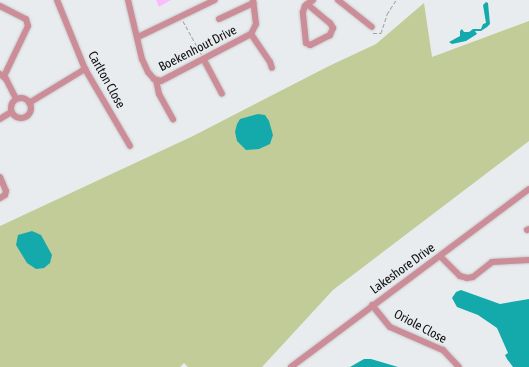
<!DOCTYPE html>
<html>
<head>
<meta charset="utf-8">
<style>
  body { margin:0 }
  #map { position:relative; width:529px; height:367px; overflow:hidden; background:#e9ecee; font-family:"Asap Condensed",sans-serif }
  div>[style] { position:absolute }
  .green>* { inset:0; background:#c1cc99 }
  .water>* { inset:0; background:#14aaac }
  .building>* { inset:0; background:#fbbcfe }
  .path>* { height:1px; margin-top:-0.5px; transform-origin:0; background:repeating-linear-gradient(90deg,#a1a4a5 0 4px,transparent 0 6px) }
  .roads { filter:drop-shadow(0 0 1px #c6c9ca) drop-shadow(0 0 1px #c6c9ca) }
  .minor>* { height:6px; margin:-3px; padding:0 3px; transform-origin:3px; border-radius:3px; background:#cc8d98 }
  .minor>.ring { margin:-3px; padding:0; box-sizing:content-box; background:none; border:6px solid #cc8d98; border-radius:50% }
  span { translate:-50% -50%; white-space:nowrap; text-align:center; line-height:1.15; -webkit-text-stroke:3px #e9ecee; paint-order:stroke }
  .street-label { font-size:13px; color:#0f1010 }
</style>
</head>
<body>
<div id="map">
  <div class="green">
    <i style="clip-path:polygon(424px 3px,432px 57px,529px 21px,529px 141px,333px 290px,262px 367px,188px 367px,184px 363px,180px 367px,0 367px,0 226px,193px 136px,329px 66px,376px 44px)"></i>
  </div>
  <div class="water">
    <i style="clip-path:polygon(486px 2px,488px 3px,490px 24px,487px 27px,481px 31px,475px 31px,477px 34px,466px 41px,452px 44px,449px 42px,460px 36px,460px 31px,462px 29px,464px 32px,469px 32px,473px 29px,481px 29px,483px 24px,486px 23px,483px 5px)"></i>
    <i style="clip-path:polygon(258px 114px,265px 115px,269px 121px,273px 135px,270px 144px,259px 149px,246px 150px,237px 141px,235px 132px,237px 124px,240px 119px)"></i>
    <i style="clip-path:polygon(32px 231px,41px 235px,52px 255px,50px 263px,44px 268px,36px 269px,27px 263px,16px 245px,18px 235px)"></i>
    <i style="clip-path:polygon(461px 290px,500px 304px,529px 299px,529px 367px,513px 367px,507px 359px,505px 355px,508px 353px,497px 328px,478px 315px,457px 307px,452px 298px,456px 292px)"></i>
    <i style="clip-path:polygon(364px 359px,371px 359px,398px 367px,350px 367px)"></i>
  </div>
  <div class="building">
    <i style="clip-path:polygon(156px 0,171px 0,159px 7px)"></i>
  </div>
  <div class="path">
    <i style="left:183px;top:21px;width:38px;rotate:61deg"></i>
    <i style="left:373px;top:33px;width:8px"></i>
    <i style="left:381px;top:33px;width:20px;rotate:-72deg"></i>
    <i style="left:387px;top:14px;width:17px;rotate:-57deg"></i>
  </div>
  <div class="roads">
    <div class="minor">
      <i style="left:57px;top:0;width:74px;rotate:67.9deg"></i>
      <i style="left:85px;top:69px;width:89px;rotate:59.7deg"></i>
      <i style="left:128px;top:0;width:61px;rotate:76.7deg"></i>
      <i style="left:142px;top:59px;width:14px;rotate:65deg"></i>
      <i style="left:148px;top:72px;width:9px;rotate:49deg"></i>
      <i style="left:154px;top:79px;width:7px;rotate:16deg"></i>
      <i style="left:161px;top:81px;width:102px;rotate:-27.6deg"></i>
      <i style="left:251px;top:34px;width:11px;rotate:-63deg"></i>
      <i style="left:256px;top:24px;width:24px;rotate:-97deg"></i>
      <i style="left:338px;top:0;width:43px;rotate:38.5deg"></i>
      <i style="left:307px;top:4px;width:30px;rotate:40deg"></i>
      <i style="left:330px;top:23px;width:6px;rotate:59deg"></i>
      <i style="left:333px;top:28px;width:8px;rotate:113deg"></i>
      <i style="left:330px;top:35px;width:22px;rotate:153deg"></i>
      <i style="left:310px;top:45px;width:4px;rotate:-153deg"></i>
      <i style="left:306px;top:43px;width:31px;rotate:-96deg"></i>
      <i style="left:303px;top:12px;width:6px;rotate:-72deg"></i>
      <i style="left:305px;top:6px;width:10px;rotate:-37deg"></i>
      <i style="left:0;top:6px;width:29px;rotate:27deg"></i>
      <i style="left:26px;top:19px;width:7px;rotate:74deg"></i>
      <i style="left:28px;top:26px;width:55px;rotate:115.6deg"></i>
      <i style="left:219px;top:19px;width:38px;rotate:-25deg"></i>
      <i style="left:251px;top:34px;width:34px;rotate:56deg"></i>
      <i style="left:270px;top:62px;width:6px;rotate:72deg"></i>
      <i style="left:138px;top:37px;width:85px;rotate:-25.7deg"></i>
      <i style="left:204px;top:60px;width:38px;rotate:62deg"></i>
      <i style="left:0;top:74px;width:8px;rotate:40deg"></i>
      <i style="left:6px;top:79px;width:22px;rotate:63deg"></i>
      <i style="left:156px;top:80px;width:14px;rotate:78deg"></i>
      <i style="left:159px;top:94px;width:29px;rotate:61deg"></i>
      <i class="ring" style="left:11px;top:98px;width:14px;height:14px"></i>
      <i style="left:29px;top:103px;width:66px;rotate:-31.3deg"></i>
      <i style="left:0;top:119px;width:13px;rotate:-32deg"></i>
      <i style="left:0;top:177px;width:15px;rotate:67deg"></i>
      <i style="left:6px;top:191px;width:4px;rotate:104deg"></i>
      <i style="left:5px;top:195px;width:6px;rotate:149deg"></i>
      <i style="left:527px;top:230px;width:2px;rotate:-27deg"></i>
      <i style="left:440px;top:256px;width:28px;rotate:45deg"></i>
      <i style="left:460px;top:276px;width:7px;rotate:16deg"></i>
      <i style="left:467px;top:278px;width:6px;rotate:-9deg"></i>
      <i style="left:473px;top:277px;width:24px;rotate:-38deg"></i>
      <i style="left:492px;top:262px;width:37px;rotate:-3deg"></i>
      <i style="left:372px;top:305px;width:28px;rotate:51deg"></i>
      <i style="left:390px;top:327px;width:58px;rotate:23.5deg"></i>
      <i style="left:443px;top:350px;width:23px;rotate:47deg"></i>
      <i style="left:291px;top:367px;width:297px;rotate:-36.8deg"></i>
    </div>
  </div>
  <div class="street-label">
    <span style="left:198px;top:49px;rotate:-27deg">Boekenhout Drive</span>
    <span style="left:106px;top:80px;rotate:61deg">Carlton Close</span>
    <span style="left:403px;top:269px;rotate:-36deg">Lakeshore Drive</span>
    <span style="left:420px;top:327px;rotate:28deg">Oriole Close</span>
  </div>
</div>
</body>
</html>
